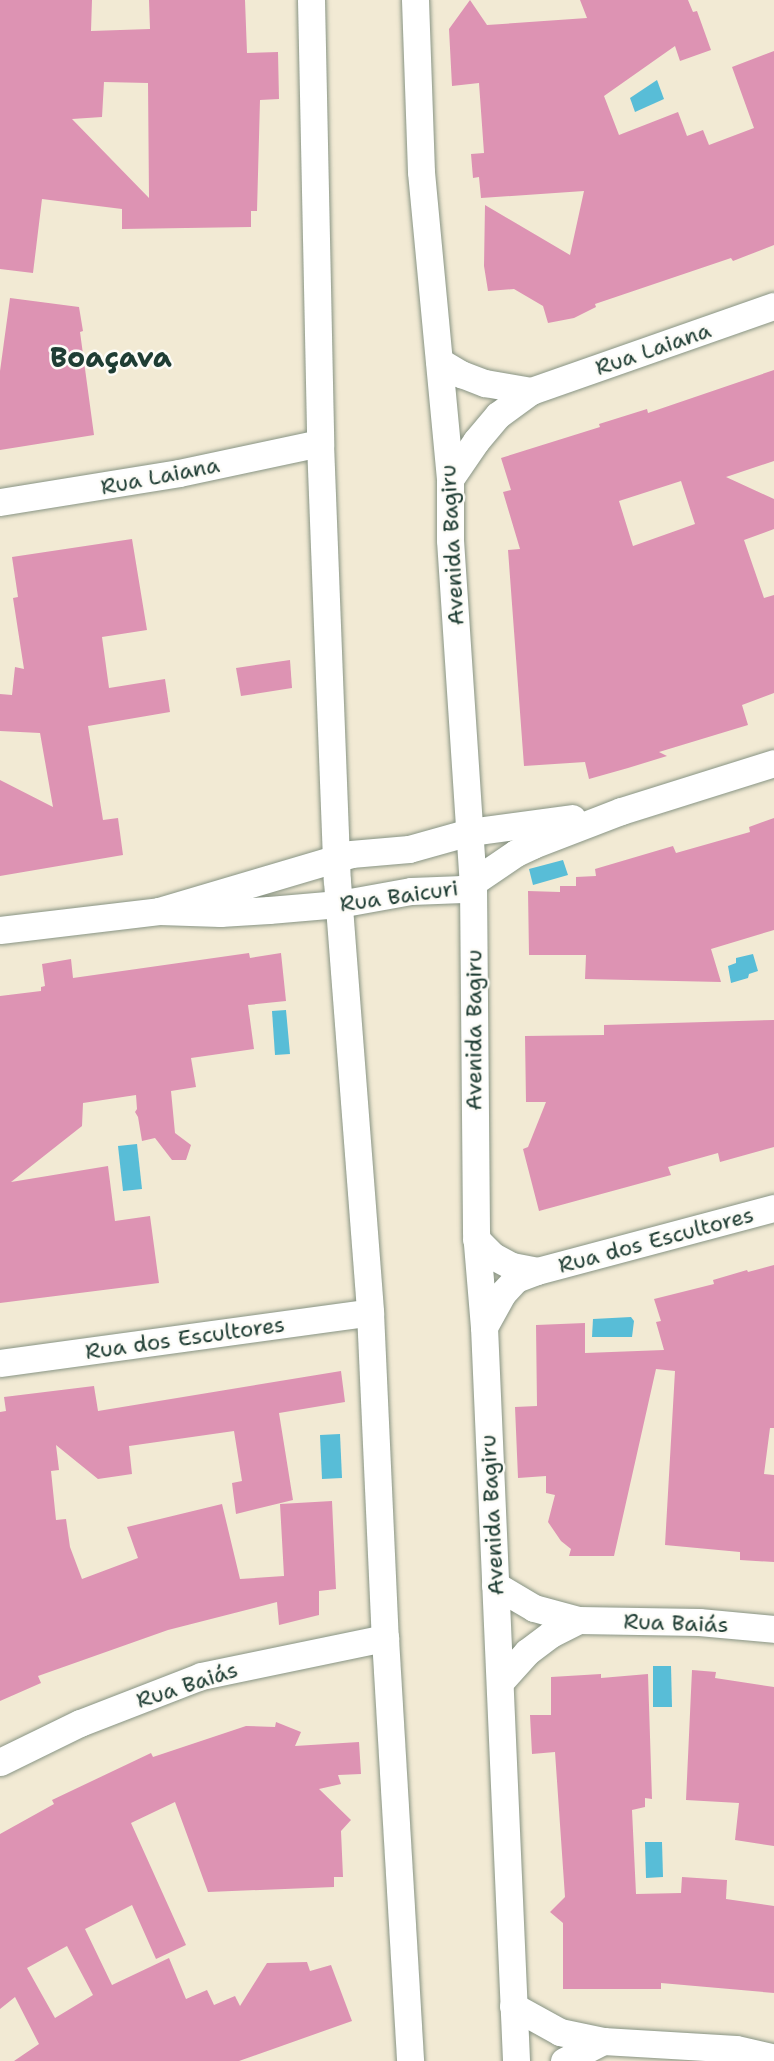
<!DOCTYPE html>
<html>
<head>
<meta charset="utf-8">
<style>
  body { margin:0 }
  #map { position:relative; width:774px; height:2061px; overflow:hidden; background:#f2ead4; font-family:"Shantell Sans",sans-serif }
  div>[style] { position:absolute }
  .water>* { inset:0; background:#58bdd7 }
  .building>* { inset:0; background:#dd93b3 }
  .roads { filter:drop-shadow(0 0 2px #889484) drop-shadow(0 0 2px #889484) }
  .minor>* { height:27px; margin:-13.5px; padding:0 13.5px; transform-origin:13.5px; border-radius:13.5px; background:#fff }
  span { translate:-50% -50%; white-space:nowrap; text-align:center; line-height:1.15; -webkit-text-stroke:5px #fdfcf7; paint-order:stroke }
  .street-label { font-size:22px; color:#1f3d34 }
  .district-label { font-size:28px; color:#1f3d34; font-weight:700 }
</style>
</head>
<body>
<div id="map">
  <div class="water">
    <i style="clip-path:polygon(657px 80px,664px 99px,635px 112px,630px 98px)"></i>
    <i style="clip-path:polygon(563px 860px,568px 875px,533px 885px,529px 869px)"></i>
    <i style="clip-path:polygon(753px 954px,758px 971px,749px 974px,748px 978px,731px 983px,728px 966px,736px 963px,736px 958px)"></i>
    <i style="clip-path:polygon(286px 1010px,290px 1054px,275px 1055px,272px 1011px)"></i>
    <i style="clip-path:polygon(137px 1144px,142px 1189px,123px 1191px,118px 1146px)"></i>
    <i style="clip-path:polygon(631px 1317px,634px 1321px,632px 1337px,592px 1337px,593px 1319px)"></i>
    <i style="clip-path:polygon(340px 1434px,342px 1478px,322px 1479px,320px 1435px)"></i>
    <i style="clip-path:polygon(653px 1666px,671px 1666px,672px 1707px,653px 1707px)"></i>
    <i style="clip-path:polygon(645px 1842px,662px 1842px,663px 1877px,646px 1878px)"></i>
  </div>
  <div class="building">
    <i style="clip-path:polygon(evenodd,0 0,92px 0,91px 31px,150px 29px,149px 0,245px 0,247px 53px,278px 52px,279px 99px,260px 100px,257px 211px,251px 211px,251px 227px,122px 229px,122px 209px,42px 199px,33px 273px,0 269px,0 0,104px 82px,148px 83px,149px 198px,72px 119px,102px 117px,104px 82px)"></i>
    <i style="clip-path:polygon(470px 0,487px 25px,587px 18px,580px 0,688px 0,693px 12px,697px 11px,711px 50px,680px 61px,675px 46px,604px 96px,619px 135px,678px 112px,687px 136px,703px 130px,709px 145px,754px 128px,732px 67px,774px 51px,774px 245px,733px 261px,731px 258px,595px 304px,596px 307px,574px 318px,548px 323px,543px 306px,514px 289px,488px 291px,484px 266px,485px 205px,570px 255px,584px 191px,481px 198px,479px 177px,473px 178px,471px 154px,484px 153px,479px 83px,452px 86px,449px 29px)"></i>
    <i style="clip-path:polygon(10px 298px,79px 307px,83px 331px,80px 332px,94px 435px,0 450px,0 371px)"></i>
    <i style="clip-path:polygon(evenodd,774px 370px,774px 461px,726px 477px,774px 499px,774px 529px,744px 540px,764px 598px,774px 595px,774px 693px,742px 705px,748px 725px,659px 752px,667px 756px,628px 768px,589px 779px,585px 762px,524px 766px,508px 550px,520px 549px,503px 492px,511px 490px,501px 458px,600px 427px,599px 424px,647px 409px,648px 413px,774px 370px,681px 481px,695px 524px,633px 546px,619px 501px,681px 481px)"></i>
    <i style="clip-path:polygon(132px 539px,147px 630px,102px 637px,109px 688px,165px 679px,170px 712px,88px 726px,103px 820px,118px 818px,123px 855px,0 876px,0 780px,53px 807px,40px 733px,0 731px,0 694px,12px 695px,15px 667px,24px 669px,13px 598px,18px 597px,12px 557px)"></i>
    <i style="clip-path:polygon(290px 660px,292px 688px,241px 696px,236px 668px)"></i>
    <i style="clip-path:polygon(774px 818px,774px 930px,711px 949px,721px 982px,585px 979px,586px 955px,529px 955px,528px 891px,560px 892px,560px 886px,576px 886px,576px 877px,596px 876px,595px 869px,673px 846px,676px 853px,750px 832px,749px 827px)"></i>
    <i style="clip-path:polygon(249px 953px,250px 958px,281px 953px,286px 1001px,248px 1005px,254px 1049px,191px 1058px,196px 1087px,171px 1091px,175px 1133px,191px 1145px,186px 1160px,172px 1160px,155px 1138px,142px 1141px,138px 1117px,135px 1112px,137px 1109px,136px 1095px,83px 1103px,82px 1126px,11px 1182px,108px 1166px,115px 1221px,150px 1216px,159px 1283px,0 1303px,0 996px,41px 991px,41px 987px,45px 986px,42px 964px,71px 959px,73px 978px)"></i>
    <i style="clip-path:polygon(774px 1020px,774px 1147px,720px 1162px,718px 1153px,668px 1167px,671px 1175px,539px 1211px,523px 1149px,528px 1147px,546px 1102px,526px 1102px,525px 1036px,604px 1035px,604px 1025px)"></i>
    <i style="clip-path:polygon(774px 1265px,774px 1428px,770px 1428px,764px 1474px,774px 1475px,774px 1562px,740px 1560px,740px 1552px,665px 1545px,675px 1371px,656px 1369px,614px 1556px,569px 1556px,571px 1549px,561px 1541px,548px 1522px,555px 1495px,546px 1493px,546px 1476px,518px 1478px,515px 1407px,537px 1406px,536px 1325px,585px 1323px,585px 1353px,664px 1350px,656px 1322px,661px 1321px,654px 1299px,714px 1284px,713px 1280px,747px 1270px,748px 1272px)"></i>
    <i style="clip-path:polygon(341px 1371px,345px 1402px,279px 1413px,293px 1500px,236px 1514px,232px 1483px,242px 1481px,234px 1431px,129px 1446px,132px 1474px,98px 1479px,56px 1445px,59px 1470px,51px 1471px,56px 1520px,66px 1519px,70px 1547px,82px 1579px,138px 1558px,127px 1527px,222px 1504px,240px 1579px,284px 1576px,280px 1504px,332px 1501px,336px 1589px,319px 1591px,319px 1615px,279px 1625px,277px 1602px,168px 1630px,38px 1676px,41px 1683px,0 1701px,0 1412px,6px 1411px,4px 1397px,94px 1386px,98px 1411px)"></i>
    <i style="clip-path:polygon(692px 1670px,716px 1672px,715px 1678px,774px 1687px,774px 1846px,735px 1840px,739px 1803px,686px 1800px)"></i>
    <i style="clip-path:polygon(601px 1674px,601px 1678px,648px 1674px,652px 1799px,645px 1798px,645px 1807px,632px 1810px,636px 1894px,681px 1893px,682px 1877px,727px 1880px,726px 1899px,774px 1906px,774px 1993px,661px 1983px,661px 1989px,563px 1989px,563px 1923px,550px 1912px,565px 1897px,555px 1752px,532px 1754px,530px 1715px,551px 1715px,551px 1677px)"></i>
    <i style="clip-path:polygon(evenodd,276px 1722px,301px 1732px,295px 1746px,359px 1742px,361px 1774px,338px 1775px,341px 1784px,319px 1789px,351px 1820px,341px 1831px,343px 1877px,334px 1877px,334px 1887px,208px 1892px,175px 1802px,131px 1823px,186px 1945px,156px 1959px,132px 1905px,85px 1929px,112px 1985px,169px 1958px,186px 1999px,207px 1990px,214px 2005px,235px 1996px,240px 2006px,267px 1963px,307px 1962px,310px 1971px,331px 1965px,352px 2021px,239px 2061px,14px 2061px,39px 2044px,15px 1997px,0 2009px,0 1834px,54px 1804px,52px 1800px,151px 1753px,153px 1757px,246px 1726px,275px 1727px,276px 1722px,67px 1946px,93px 1995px,55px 2018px,27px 1968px,67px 1946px)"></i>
  </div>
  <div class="roads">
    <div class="minor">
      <i style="left:311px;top:0;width:443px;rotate:88.8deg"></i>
      <i style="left:320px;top:443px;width:438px;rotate:87.8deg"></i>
      <i style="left:337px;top:881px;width:432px;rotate:85.6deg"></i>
      <i style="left:370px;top:1312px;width:326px;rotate:87.4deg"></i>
      <i style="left:385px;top:1638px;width:424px;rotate:86.6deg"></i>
      <i style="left:415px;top:0;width:172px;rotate:88deg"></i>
      <i style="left:421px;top:172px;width:308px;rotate:84.6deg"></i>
      <i style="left:450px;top:479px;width:61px;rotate:90deg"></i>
      <i style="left:450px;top:540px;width:346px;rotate:86.2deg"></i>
      <i style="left:473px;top:885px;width:347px;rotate:89.5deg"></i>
      <i style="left:476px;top:1232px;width:95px;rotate:85.2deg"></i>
      <i style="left:484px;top:1327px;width:735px;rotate:87.5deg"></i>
      <i style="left:439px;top:361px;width:26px;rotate:31deg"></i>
      <i style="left:461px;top:374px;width:26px;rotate:21deg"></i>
      <i style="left:485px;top:383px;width:47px;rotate:9.9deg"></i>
      <i style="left:450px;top:479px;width:46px;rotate:-55.6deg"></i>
      <i style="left:476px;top:441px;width:34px;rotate:-50deg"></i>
      <i style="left:498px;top:415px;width:41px;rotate:-36deg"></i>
      <i style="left:531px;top:391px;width:257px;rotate:-19.3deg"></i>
      <i style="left:0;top:502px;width:181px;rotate:-9.2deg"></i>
      <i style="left:179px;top:473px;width:144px;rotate:-12deg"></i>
      <i style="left:159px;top:911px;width:61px;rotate:1.9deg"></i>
      <i style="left:220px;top:913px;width:49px;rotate:-3.5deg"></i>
      <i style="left:269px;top:910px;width:70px;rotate:-4.9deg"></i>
      <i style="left:339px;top:904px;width:73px;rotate:-10.2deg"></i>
      <i style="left:411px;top:891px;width:52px;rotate:-2.2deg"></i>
      <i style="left:463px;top:889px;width:64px;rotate:-34.2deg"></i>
      <i style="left:516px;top:853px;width:19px;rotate:-25deg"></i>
      <i style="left:533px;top:845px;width:94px;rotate:-21.1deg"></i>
      <i style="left:621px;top:811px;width:160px;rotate:-17.4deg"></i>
      <i style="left:0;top:930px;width:160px;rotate:-6.8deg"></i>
      <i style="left:159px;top:911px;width:200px;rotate:-16.5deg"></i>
      <i style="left:351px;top:854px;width:58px;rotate:-4.9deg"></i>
      <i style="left:409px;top:849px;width:63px;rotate:-15.6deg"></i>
      <i style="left:470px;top:832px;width:103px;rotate:-7.8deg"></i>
      <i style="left:476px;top:1239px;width:24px;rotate:45deg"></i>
      <i style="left:493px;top:1256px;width:21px;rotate:28deg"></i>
      <i style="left:512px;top:1266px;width:25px;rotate:11deg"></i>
      <i style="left:484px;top:1327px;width:38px;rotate:-61deg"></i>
      <i style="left:502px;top:1294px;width:21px;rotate:-47deg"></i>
      <i style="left:516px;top:1279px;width:22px;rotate:-21deg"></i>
      <i style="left:537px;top:1271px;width:245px;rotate:-14.9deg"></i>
      <i style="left:0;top:1363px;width:373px;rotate:-7.8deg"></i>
      <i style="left:495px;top:1585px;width:45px;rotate:30.5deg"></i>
      <i style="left:534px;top:1608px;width:46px;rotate:15.3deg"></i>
      <i style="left:578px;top:1620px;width:121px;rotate:0.9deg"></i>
      <i style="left:699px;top:1622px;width:75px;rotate:5.3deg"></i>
      <i style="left:501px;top:1681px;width:39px;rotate:-48deg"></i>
      <i style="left:527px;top:1652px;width:30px;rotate:-37deg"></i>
      <i style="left:551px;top:1634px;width:30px;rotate:-27deg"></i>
      <i style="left:0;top:1762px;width:89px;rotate:-26deg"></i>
      <i style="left:80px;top:1723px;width:130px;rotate:-21.2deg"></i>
      <i style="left:201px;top:1676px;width:188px;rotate:-11.7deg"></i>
      <i style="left:513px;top:2006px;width:54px;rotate:29deg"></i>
      <i style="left:560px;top:2032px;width:44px;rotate:11.8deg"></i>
      <i style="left:603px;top:2041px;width:133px;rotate:3.4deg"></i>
      <i style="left:736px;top:2049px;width:39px;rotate:13deg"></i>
      <i style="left:564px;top:2061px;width:44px;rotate:-27.1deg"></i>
    </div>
  </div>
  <div class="street-label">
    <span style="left:653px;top:349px;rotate:-19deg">Rua Laiana</span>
    <span style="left:160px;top:476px;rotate:-11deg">Rua Laiana</span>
    <span style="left:452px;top:545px;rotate:-93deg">Avenida Bagiru</span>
    <span style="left:399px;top:896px;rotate:-8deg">Rua Baicuri</span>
    <span style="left:474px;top:1030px;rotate:-90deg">Avenida Bagiru</span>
    <span style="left:656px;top:1240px;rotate:-15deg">Rua dos Escultores</span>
    <span style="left:185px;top:1338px;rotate:-8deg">Rua dos Escultores</span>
    <span style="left:492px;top:1515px;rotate:-93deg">Avenida Bagiru</span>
    <span style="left:676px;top:1623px;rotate:2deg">Rua Baiás</span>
    <span style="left:187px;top:1685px;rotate:-18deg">Rua Baiás</span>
  </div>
  <div class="district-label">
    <span style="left:111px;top:357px">Boaçava</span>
  </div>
</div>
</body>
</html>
